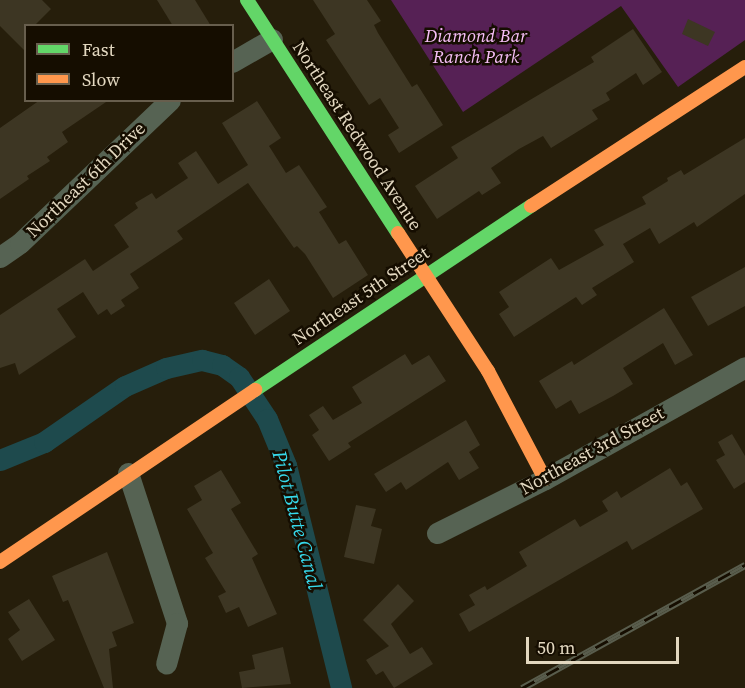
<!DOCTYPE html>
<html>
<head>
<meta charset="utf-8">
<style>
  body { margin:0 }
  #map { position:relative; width:745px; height:688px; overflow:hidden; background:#261e0b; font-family:"Source Serif 4",serif }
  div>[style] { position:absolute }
  .green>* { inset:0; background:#562155 }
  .canal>* { height:21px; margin:-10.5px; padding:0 10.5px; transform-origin:10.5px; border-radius:10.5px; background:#1e4a4d }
  .building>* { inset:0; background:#3d3623 }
  .street>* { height:21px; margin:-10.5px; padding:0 10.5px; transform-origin:10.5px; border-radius:10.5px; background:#566353 }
  .fast>* { height:14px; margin:-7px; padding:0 7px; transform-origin:7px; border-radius:7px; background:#63d668 }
  .slow>* { height:14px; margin:-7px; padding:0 7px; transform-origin:7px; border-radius:7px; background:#ff974d }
  .rail>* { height:7px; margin-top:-3.5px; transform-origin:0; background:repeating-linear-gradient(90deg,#150d00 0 14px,#595d4d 0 28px); box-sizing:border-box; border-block:2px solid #595d4d }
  span { translate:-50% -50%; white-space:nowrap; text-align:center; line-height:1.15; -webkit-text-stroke:5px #150d00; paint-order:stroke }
  .park-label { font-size:18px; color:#f7bff7; font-style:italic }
  .street-label { font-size:18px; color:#e3d8c0 }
  .water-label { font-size:20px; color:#36d9eb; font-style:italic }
  .legend { position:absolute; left:24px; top:24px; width:210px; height:78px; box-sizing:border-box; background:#150d00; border:2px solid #675e4d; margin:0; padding:8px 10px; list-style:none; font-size:18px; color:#e3d8c0 }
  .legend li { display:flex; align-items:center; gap:12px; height:30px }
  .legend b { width:30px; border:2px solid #675e4d }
  .scale { position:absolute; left:526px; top:637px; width:153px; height:27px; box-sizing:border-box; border:3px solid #e3d8c0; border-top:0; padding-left:8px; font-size:18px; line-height:21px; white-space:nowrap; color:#e3d8c0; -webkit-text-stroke:4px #150d00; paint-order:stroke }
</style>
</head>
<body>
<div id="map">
  <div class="green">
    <i style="clip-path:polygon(391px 0,745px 0,745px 40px,678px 87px,621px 6px,463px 112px)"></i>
  </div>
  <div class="canal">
    <i style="left:0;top:460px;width:48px;rotate:-22.2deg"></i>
    <i style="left:44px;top:442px;width:98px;rotate:-34.7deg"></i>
    <i style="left:125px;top:386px;width:45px;rotate:-23.7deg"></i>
    <i style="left:166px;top:368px;width:37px;rotate:-13deg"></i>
    <i style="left:202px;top:360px;width:21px;rotate:14deg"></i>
    <i style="left:222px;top:365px;width:21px;rotate:35deg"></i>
    <i style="left:239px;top:377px;width:50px;rotate:56.3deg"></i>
    <i style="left:267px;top:419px;width:50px;rotate:67.6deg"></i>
    <i style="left:286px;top:465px;width:230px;rotate:76.1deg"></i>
  </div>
  <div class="building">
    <i style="clip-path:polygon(0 0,42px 0,51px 9px,34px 26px,26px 26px,26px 52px,0 26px)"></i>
    <i style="clip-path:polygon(157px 0,195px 0,211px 26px,173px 26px)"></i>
    <i style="clip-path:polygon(313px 0,367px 0,381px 21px,374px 25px,378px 33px,412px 87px,417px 84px,443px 125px,399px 153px,388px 135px,399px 128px,380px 98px,369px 105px,326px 40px,335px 34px)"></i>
    <i style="clip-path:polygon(688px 19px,715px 32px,708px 46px,682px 34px)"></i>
    <i style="clip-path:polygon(633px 29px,662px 72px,643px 85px,636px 73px,606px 93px,610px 100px,592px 110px,598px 119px,551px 148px,543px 136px,519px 149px,491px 168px,501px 183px,482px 195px,479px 191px,437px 219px,415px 186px,458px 158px,451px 147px,594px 62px,591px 57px)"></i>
    <i style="clip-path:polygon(40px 100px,109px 100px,62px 132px,68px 142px,47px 157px,50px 161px,27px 176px,29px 179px,0 199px,0 128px)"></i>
    <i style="clip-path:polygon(257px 101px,281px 138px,269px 146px,286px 173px,299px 165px,327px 207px,319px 212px,339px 244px,346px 240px,368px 275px,333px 298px,305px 254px,297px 246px,294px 248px,248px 183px,177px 231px,183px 239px,130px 274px,139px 288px,121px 300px,125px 306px,111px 315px,107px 309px,98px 315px,83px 292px,57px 309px,76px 337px,19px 375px,15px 363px,0 368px,0 315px,85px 259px,93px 271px,129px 247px,114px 225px,138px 208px,135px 203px,152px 193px,156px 199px,188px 178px,178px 163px,196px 151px,218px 184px,248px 165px,222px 123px)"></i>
    <i style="clip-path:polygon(745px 138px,745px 194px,697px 227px,694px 222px,659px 244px,650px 228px,623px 244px,634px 262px,592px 288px,597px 295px,582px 305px,576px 297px,514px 337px,499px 314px,509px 307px,499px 292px,551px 258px,559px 270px,604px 245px,594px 230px,646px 204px,642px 197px,668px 181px,667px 178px,681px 170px,684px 175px)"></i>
    <i style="clip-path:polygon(745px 267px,745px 306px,708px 326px,691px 297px)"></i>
    <i style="clip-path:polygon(269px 279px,290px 311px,255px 335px,234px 303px)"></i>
    <i style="clip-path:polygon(664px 308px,693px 355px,675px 365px,663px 343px,623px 368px,633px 384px,613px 396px,579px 414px,571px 400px,556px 409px,539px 381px,572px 361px,574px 365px)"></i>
    <i style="clip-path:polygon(405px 354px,412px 365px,429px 355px,446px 381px,348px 443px,351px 447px,329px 461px,312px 435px,319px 430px,309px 415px,323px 406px,333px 420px,362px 403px,352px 387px)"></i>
    <i style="clip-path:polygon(466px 420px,480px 445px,469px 452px,479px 468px,459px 480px,448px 462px,406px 490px,401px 482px,386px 492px,374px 474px)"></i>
    <i style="clip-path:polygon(732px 434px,745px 456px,745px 482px,734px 489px,716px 460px,725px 455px,718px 442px)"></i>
    <i style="clip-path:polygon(670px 468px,681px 486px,687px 482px,703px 509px,632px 550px,627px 541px,469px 632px,459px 614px,475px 605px,469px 595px,485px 586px,487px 590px,527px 566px,519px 552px,575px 519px,580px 527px,608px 511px,602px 501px,617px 491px,621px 498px)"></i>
    <i style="clip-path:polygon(221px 470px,241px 503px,231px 509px,258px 554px,252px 558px,277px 614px,248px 627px,239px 607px,226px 613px,218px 596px,226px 592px,205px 558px,213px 553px,187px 509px,202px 500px,194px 486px)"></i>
    <i style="clip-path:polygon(356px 505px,376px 509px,371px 526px,382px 529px,374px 564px,344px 557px)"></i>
    <i style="clip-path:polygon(107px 552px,134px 623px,112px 632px,117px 646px,109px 649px,113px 688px,104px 688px,68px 600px,63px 602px,52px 576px)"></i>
    <i style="clip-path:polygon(398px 584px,414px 601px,391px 624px,410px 654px,422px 647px,433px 664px,394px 688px,383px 671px,376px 675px,366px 660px,389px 646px,363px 620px)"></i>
    <i style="clip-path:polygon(29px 599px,55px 640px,22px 661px,8px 639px,20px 630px,8px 612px)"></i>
    <i style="clip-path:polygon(283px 647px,291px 684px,242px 688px,239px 672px,255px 669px,252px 655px)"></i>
  </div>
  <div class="street">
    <i style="left:232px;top:62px;width:46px;rotate:-29.9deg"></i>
    <i style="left:0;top:257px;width:24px;rotate:-35deg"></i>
    <i style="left:20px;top:243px;width:207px;rotate:-43.6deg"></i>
    <i style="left:128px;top:473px;width:158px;rotate:71.9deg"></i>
    <i style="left:177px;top:623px;width:42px;rotate:105deg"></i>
    <i style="left:437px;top:533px;width:121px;rotate:-26.6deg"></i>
    <i style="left:545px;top:479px;width:229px;rotate:-29.2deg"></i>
  </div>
  <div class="fast">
    <i style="left:247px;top:0;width:278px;rotate:57.1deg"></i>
    <i style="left:255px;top:390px;width:332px;rotate:-33.7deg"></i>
  </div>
  <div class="slow">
    <i style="left:531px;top:206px;width:255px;rotate:-33deg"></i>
    <i style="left:398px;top:233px;width:165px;rotate:56.9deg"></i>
    <i style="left:488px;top:371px;width:122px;rotate:62.2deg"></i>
    <i style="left:0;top:562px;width:308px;rotate:-34deg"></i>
  </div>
  <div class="rail">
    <i style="left:522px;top:688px;width:255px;rotate:-28.9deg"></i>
  </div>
  <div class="park-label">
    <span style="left:476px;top:47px">Diamond Bar<br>Ranch Park</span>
  </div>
  <div class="street-label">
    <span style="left:357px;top:136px;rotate:57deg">Northeast Redwood Avenue</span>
    <span style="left:86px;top:180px;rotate:-44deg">Northeast 6th Drive</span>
    <span style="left:361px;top:296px;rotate:-34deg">Northeast 5th Street</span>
    <span style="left:592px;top:451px;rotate:-29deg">Northeast 3rd Street</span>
  </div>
  <div class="water-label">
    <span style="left:297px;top:520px;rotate:75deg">Pilot Butte Canal</span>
  </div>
  <ul class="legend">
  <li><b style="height:8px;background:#63d668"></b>Fast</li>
  <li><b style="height:8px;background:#ff974d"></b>Slow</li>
  </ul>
  <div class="scale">50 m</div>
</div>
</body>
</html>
